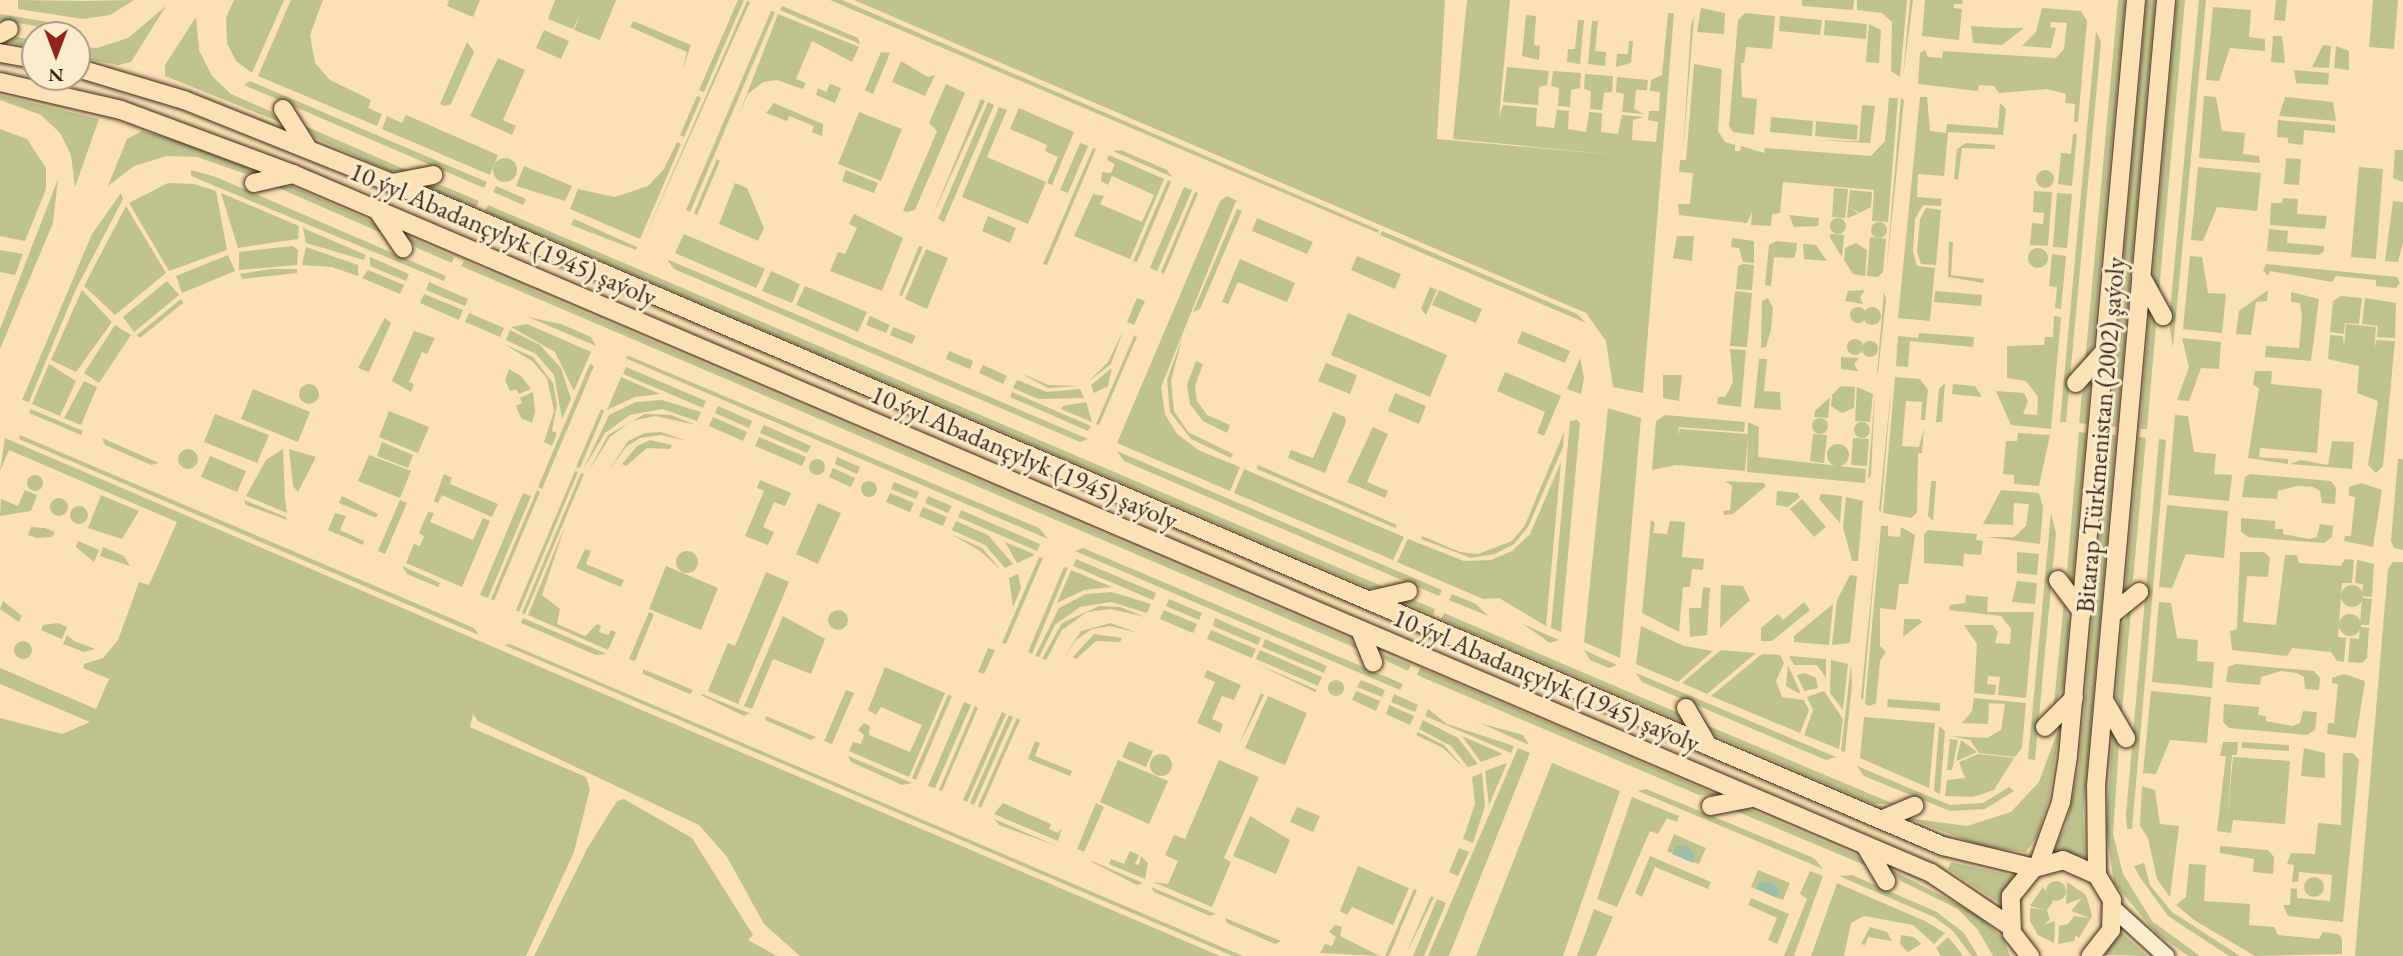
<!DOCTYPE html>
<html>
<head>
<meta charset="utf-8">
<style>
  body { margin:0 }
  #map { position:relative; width:2403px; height:956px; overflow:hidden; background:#fbe1b4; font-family:"EB Garamond",serif }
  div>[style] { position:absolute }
  .green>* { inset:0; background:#c0c28c }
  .round { border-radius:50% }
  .water>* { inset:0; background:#a0bea7 }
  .roads { filter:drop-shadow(0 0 2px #3a2616) drop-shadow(0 0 2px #3a2616) }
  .secondary>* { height:16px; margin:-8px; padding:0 8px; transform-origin:8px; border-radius:8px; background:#fcecce }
  .primary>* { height:18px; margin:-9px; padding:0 9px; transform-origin:9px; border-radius:9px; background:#fbe1b4 }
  span { translate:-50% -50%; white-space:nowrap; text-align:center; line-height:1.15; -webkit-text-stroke:6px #fcecce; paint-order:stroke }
  .street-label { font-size:26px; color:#3a2616 }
  .north { position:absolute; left:21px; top:21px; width:70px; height:70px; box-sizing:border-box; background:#fcecce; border:2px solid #ae9d84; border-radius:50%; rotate:180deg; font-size:19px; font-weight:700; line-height:28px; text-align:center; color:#3a2616 }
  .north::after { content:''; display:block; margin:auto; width:24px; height:32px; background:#8f2418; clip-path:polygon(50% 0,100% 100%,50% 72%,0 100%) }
</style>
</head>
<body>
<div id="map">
  <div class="green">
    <i style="clip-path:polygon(18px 0,83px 1px,134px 0,110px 15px,83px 19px,18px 9px)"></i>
    <i style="clip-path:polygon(234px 0,284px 0,252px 73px,236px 61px,227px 43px,226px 18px)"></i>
    <i style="clip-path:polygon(291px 0,323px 0,310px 35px,315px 63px,330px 80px,371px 100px,368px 108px,382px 114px,377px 126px,258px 76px)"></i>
    <i style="clip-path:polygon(449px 0,480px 0,473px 17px,447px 6px)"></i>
    <i style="clip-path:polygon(555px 0,616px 0,600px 40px,574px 30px,580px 15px,573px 29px,548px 19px)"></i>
    <i style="clip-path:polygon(738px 0,744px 0,704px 92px,699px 90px)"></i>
    <i style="clip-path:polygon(830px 0,842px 0,1379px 230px,1378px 233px)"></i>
    <i style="clip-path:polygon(854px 0,1445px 0,1437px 139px,1628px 156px,1453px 139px,1467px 0,1510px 0,1499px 117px,1503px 105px,1537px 108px,1536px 126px,1554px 128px,1557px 110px,1569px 111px,1568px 129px,1586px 132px,1589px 112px,1602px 113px,1601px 132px,1618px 134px,1622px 115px,1644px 117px,1633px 120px,1632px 140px,1656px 142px,1658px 122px,1648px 120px,1649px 111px,1659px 111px,1660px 92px,1650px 91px,1651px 80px,1662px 75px,1668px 13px,1674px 13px,1643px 393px,1613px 387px,1606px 341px,1586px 313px)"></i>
    <i style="clip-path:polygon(1802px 0,1854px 0,1853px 10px,1802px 6px)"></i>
    <i style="clip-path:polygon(1857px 0,1907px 0,1900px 77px,1891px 71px,1892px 22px,1882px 13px,1857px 10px)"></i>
    <i style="clip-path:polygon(1910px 0,1913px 0,1903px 77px)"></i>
    <i style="clip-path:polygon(1925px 0,1963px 0,1962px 4px,1954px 4px,1954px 8px,1962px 9px,1959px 40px,1922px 36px)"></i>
    <i style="clip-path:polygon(2118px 0,2125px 0,2093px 346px,2085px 363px)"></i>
    <i style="clip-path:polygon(2147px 0,2155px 0,2117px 427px,2109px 426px)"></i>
    <i style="clip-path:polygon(2177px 0,2185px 0,2159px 291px,2153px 276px)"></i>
    <i style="clip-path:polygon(2199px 0,2206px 0,2173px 347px,2169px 322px)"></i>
    <i style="clip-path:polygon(2276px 0,2287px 0,2285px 21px,2274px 20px)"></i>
    <i style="clip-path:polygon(2373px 0,2398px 0,2394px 49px,2369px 47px)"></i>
    <i style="clip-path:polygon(747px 1px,750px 2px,643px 241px)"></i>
    <i style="clip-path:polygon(166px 6px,131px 62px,118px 65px,77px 57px,77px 47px,97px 48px,128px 38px)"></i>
    <i style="clip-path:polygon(782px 6px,858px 38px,860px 44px,780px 10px)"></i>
    <i style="clip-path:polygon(2213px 7px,2251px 10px,2249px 37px,2265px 39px,2265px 51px,2230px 48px,2219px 81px,2206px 80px)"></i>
    <i style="clip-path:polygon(1701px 8px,1725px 13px,1724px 34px,1697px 32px)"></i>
    <i style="clip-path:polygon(2042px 8px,2081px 11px,2087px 21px,2078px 122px,2074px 122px,2075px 104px,2065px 103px,2066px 94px,2047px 89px,1999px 93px,1994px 86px,1979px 85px,1978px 91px,1918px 84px,1920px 53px,1925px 50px,1928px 57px,1942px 58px,1943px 51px,2056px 58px,2064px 49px,2067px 23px,2051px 22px,2050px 27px,2056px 28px,2051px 48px,2022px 46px,2036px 32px)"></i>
    <i style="clip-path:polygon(771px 11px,775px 12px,690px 212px,686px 210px)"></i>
    <i style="clip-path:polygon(1745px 13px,1775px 16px,1772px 49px,1746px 47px,1744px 63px,1741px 63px,1742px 97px,1757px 99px,1754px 135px,1733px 132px,1729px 126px,1738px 20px)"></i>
    <i style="clip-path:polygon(0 14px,67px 25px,72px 32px,0 20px)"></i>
    <i style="clip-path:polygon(778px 14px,859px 47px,852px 62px,812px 41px,796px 79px,806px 83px,803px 89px,777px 80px,763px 82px,748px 94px,738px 117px)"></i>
    <i style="clip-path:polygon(1526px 15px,1536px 16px,1534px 45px,1540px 46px,1539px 60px,1522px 56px)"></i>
    <i style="clip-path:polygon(1694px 16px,1683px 152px,1691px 25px)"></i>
    <i style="clip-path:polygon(1780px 16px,1822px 20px,1820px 35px,1779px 31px)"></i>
    <i style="clip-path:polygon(196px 17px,199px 50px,212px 76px,231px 94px,270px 111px,282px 123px,165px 76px,165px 65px)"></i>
    <i style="clip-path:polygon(1578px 20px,1584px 20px,1580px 64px,1567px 62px,1568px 49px,1575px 49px)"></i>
    <i style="clip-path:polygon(1825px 20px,1867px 24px,1866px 39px,1824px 35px)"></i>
    <i style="clip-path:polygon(633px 21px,691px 45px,682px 71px,687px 52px,630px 27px)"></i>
    <i style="clip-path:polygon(1592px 21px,1598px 21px,1595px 51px,1606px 52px,1605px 66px,1588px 64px)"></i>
    <i style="clip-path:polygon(1869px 24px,1881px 30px,1879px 63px,1866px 62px)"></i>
    <i style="clip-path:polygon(1971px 26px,2003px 28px,2024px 28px,2002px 45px,1973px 43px)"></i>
    <i style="clip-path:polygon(544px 30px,569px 41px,561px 59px,536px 48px)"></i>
    <i style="clip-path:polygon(2096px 31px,2101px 42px,2066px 422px,2060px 422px)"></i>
    <i style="clip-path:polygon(2273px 36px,2282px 36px,2285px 63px,2271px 62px)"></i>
    <i style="clip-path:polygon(16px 37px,35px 40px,35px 48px,4px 41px)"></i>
    <i style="clip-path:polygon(1629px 41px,1633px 41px,1631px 63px,1616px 67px,1617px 54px,1628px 54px)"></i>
    <i style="clip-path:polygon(467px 42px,474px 52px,451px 104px,445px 106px,440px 104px)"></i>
    <i style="clip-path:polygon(2323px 45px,2331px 46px,2329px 68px,2312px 67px)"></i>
    <i style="clip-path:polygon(2336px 46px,2349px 51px,2349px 70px,2334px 68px)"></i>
    <i style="clip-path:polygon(881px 52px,890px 53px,873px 94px,865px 90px)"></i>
    <i style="clip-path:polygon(498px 58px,525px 70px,503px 120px,516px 126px,512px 135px,470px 116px)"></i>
    <i style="clip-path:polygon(901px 61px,928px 77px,935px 75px,925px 96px,892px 82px)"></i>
    <i style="clip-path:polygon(1694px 64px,1722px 69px,1718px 131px,1725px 142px,1735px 145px,1735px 151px,1740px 151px,1741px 146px,1764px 153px,1765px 148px,1871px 156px,1885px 141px,1889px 98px,1898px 98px,1888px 222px,1872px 221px,1874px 190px,1783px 182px,1780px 213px,1772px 214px,1771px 226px,1751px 225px,1752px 212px,1747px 223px,1679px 215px,1678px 204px,1690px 204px,1693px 173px,1679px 172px,1680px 160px,1686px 160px)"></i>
    <i style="clip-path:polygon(1507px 67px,1549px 71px,1547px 85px,1539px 87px,1538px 105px,1503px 102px)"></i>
    <i style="clip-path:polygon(2294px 70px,2329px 73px,2328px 85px,2296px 83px)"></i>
    <i style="clip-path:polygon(1553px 71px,1581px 73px,1580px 88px,1571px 90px,1570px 107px,1558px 106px,1559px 88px,1551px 86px)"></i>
    <i style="clip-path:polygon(1585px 74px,1613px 76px,1612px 92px,1604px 93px,1602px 110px,1590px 109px,1591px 91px,1584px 89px)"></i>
    <i style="clip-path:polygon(1617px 77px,1648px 80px,1647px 90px,1636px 90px,1634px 109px,1644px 114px,1622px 112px,1624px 94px,1616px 92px)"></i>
    <i style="clip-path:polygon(250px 81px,487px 182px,484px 188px,244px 85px)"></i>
    <i style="clip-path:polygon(830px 84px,841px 88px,835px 103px,816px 95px,818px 88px,826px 92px)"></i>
    <i style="clip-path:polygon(946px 84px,965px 93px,915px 210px,907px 212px,903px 211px,937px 131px,929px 123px)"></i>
    <i style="clip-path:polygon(0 95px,99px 119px,75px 187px,71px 155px,60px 133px,41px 115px,0 100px)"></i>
    <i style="clip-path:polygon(697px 96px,701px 98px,684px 137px,680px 135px)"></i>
    <i style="clip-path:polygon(2204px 96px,2216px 97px,2222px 131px,2245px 133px,2243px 154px,2259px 156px,2260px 163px,2199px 158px)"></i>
    <i style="clip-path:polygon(1920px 97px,1927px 97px,1930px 131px,1946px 133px,1947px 124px,1998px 128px,2000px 103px,2006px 109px,2003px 135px,1948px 132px,1944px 176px,1918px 174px,1917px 197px,1942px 199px,1941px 206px,1923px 205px,1915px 219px,1913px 252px,1917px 266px,1935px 268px,1930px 321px,1898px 318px)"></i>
    <i style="clip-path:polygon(2285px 97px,2333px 102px,2336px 121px,2279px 116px)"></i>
    <i style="clip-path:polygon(1901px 98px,1904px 100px,1886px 275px)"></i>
    <i style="clip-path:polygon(981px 99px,985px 101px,932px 217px)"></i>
    <i style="clip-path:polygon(988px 102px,994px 105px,944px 222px,938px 219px)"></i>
    <i style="clip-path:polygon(774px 103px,823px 124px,822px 136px,812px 132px,814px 126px,789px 116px,787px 121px,766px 113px)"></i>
    <i style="clip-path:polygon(1862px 105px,1875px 106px,1870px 143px,1815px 140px,1859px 141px)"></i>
    <i style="clip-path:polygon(999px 107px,1007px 110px,987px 157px,1046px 182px,1028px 224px,962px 197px)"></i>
    <i style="clip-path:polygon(1019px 108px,1074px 132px,1052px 185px,1047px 183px,1058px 157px,1045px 151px,1047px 145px,1010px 129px)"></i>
    <i style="clip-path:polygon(859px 112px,902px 129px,881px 181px,838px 164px)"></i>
    <i style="clip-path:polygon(406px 115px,498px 155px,490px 175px,382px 129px,387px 116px,402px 123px)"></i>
    <i style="clip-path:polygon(1771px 117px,1813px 121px,1812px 136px,1770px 132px)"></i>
    <i style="clip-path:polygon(2278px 120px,2335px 125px,2335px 133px,2304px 130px,2303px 145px,2288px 143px,2288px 138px,2277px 137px)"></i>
    <i style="clip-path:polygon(1816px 121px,1858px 125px,1857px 140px,1815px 136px)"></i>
    <i style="clip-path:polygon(305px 126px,411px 172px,390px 171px,315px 138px)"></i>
    <i style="clip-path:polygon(0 129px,27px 139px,46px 168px,46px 189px,25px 241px,0 236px)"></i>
    <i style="clip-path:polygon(142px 131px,189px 144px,259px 172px,246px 174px,197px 157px,167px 156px,134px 166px,108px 186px,127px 139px)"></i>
    <i style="clip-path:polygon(2073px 134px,2077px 134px,2072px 186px,2058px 184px,2061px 153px,2071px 154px)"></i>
    <i style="clip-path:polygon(677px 142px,681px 144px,640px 239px,570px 209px,578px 189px,615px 197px,648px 186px,664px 169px)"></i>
    <i style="clip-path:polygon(1080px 143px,1088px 146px,1068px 193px,1060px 190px)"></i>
    <i style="clip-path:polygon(1966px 143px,1995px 145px,1995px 149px,1962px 148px,1958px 180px,1954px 179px,1957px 149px)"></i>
    <i style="clip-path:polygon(1093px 148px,1096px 149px,1047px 265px,1043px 264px)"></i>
    <i style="clip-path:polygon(1121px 150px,1167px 170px,1172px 177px,1113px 151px)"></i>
    <i style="clip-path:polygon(2395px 150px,2403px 150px,2403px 182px,2393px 178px)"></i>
    <i style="clip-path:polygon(1109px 155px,1164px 179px,1130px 259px,1074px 236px,1093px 194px,1104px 196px,1100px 204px,1142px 222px,1154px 195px,1112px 176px,1108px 185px,1101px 181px,1102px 172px,1111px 173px,1115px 164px,1107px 160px)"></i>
    <i style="clip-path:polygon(2286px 158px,2301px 159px,2299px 185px,2284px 184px)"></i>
    <i class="round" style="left:493px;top:158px;width:24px;height:24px"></i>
    <i style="clip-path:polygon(717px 159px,720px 161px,697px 215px,694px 213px)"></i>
    <i style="clip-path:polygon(524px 166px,572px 186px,565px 201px,516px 186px)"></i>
    <i style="clip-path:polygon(2198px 167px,2261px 173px,2257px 211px,2217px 207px,2203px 241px,2191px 240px)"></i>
    <i style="clip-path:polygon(2359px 167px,2383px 169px,2376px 259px,2351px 257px)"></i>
    <i class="round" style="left:2036px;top:170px;width:18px;height:18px"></i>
    <i style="clip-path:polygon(191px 170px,216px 177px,446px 276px,444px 281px,191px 176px)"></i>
    <i style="clip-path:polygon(846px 170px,878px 183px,874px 193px,842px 181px)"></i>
    <i style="clip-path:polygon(58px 179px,53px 223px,0 349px,0 329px)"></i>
    <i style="clip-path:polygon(1168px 180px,1171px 182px,1137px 262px,1133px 261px)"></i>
    <i style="clip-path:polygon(168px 183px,194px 184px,216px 191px,227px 250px,169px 271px,129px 203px)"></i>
    <i style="clip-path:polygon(735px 183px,747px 188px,764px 228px,758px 241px,719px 224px)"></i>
    <i style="clip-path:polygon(441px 185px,479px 201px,476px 207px,426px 186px)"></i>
    <i style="clip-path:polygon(274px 186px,291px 186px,373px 222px,384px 234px)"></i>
    <i style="clip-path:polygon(496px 186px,526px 199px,523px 205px,493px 192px)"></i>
    <i style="clip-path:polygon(1184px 187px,1192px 190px,1157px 271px,1150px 268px)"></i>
    <i style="clip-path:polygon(1834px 188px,1848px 189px,1845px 218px,1832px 217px)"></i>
    <i style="clip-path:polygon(1850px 190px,1872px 192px,1871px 207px,1859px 213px,1850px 207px,1858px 214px,1847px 218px)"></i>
    <i style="clip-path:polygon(2034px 191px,2052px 192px,2048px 246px,2030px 245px,2032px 223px,2043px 224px,2044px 213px,2033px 212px)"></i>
    <i style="clip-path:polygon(1195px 192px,1198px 193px,1164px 274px,1161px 272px)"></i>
    <i style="clip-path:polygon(121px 193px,123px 199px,75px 291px,29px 402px,22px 400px,92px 234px)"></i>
    <i style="clip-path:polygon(221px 193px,299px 226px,298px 239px,238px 248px)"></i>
    <i style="clip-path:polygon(2057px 193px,2072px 194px,2067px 248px,2053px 247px)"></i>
    <i style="clip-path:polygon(1227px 196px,1242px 203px,1236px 201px,1161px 387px,1165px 414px,1177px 434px,1200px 451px,1240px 467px,1230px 491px,1117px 443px,1220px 201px)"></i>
    <i style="clip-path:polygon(2283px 198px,2298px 199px,2297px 214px,2327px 216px,2325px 229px,2270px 225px,2271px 203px,2282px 203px)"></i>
    <i style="clip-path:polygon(2393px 201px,2403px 202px,2403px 242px,2398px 262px,2385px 261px)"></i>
    <i style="clip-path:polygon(488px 205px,1384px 587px,1369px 588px,485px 211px)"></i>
    <i style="clip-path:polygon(126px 206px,166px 273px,115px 315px,84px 286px)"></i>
    <i style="clip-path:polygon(1926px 208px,1941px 210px,1936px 265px,1921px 264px,1917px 252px,1920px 219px)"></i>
    <i style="clip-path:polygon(1237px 209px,1242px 211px,1200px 309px,1193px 312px)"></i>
    <i style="clip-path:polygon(854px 214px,903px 238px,882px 291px,830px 271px,838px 252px,845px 254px,857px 228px,849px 224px)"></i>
    <i style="clip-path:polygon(1789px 215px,1819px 218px,1818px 226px,1794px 227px)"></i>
    <i style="clip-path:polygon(988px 216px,1016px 228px,1010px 243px,982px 231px)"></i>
    <i style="clip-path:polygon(1257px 218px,1313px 242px,1307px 254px,1252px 231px)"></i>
    <i class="round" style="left:1830px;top:218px;width:16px;height:16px"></i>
    <i style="clip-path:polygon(574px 219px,637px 247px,636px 250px,571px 225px)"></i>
    <i class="round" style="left:1871px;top:222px;width:16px;height:16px"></i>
    <i style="clip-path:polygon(303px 228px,366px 255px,364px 260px,306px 243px)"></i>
    <i style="clip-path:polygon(2269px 229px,2288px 231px,2287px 243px,2324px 246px,2324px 251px,2319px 255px,2267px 251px)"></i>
    <i style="clip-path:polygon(1382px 231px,1577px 314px,1586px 323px,1380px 235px)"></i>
    <i style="clip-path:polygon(684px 234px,765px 269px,756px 288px,675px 253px)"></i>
    <i style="clip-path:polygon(1830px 234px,1844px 235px,1842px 257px,1830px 238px)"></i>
    <i style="clip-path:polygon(404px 235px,454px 257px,452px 263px,417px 248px)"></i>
    <i style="clip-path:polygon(1677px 236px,1694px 236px,1692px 261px,1673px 258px)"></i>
    <i style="clip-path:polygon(1870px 237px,1886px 239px,1883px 272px,1878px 277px,1867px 276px)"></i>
    <i style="clip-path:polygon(1732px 238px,1754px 241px,1754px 263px,1743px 262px,1739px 248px,1731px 247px)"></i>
    <i style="clip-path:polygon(1776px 241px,1797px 243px,1796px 252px,1794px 258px,1774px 257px,1771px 286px,1765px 285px,1769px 245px)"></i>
    <i style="clip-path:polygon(1949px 242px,1953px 242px,1951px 275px,1984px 279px,1983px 283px,1948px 277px)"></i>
    <i style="clip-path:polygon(1856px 243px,1867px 250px,1865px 276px,1853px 274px,1844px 260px,1845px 248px)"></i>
    <i style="clip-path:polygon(1803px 244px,1816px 245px,1827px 261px,1804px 259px)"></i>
    <i style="clip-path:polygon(293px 246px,298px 250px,297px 265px,239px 270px,239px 252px)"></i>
    <i style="clip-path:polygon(919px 246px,923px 247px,902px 296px,899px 295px)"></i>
    <i style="clip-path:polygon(306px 247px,358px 265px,358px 276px,332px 267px,302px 265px)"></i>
    <i class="round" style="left:2028px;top:248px;width:20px;height:20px"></i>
    <i style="clip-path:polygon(926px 249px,948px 258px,927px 309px,905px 299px)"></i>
    <i style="clip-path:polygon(0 250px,23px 254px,15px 275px,0 272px)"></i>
    <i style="clip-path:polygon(2052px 254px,2066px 256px,2061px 309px,2055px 308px,2057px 287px,2049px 286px)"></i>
    <i style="clip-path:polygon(228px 255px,235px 271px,182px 293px,176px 276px)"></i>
    <i style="clip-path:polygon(1357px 256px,1401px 274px,1395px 289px,1351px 270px)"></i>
    <i style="clip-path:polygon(2190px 256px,2202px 257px,2208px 293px,2226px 294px,2222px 333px,2183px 329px)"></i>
    <i style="clip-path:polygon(370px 257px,409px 274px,406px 281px,370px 266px)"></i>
    <i style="clip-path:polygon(1240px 259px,1295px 283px,1287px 302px,1238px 282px,1228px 304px,1222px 302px)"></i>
    <i style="clip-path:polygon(464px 261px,1350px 639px,1358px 649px,461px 266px)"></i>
    <i style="clip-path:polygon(668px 261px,669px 260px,1088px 439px,1080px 442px,674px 269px)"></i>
    <i style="clip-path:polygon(1743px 264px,1754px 265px,1752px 290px,1736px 289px,1738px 266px)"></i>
    <i style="clip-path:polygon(2266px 264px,2397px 277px,2400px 283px,2396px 288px,2376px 286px,2376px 280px,2336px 276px,2332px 282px,2270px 271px,2268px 276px,2263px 270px)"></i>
    <i style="clip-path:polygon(271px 269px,297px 269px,297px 273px,242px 279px,240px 274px)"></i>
    <i style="clip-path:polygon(368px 270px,404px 285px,400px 294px,362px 278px)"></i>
    <i style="clip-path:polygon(771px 271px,800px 284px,792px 303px,762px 291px)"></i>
    <i style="clip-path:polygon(167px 281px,179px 295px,134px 332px,123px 317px)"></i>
    <i style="clip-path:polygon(429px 282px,468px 299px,465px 306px,426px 290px)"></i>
    <i style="clip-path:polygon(805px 286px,867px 312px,858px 332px,796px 305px)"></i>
    <i style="clip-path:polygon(1430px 287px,1437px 290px,1426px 315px,1421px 309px)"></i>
    <i style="clip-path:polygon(82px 290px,112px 322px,76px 372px,51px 360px)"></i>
    <i style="clip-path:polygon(1439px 290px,1482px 309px,1476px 323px,1432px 305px)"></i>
    <i style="clip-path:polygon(1865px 290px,1860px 297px,1863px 304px,1845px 301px,1848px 291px)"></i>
    <i style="clip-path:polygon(2268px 290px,2267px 301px,2256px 302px,2251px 335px,2236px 334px,2239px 311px)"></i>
    <i style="clip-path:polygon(1735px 291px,1752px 293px,1747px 347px,1730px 346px)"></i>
    <i style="clip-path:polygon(1935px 291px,1982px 295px,1981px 306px,1934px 302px)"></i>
    <i style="clip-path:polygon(1884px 292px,1886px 299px,1878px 373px,1877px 373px)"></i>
    <i style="clip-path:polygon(2291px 292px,2319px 299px,2311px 361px,2265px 357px,2266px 346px,2299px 348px,2302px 316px,2300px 303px,2291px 302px)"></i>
    <i style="clip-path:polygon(424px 294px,463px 310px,459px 320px,420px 303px)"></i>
    <i style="clip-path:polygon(2341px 296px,2362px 298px,2359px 324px,2345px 323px,2344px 334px,2330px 332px,2333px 301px)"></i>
    <i style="clip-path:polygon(1137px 298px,1145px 301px,1134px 325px,1127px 322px)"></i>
    <i style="clip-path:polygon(1768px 298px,1773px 308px,1771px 330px,1766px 347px,1761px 348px,1762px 301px)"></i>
    <i style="clip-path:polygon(2365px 298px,2396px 303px,2395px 338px,2377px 337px,2378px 326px,2362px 324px)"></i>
    <i style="clip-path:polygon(181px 299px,183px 303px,140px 338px,137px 335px)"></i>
    <i style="clip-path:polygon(2150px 305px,2156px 325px,2147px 429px,2140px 429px)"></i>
    <i class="round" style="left:1850px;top:307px;width:16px;height:16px"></i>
    <i class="round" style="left:1863px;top:307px;width:18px;height:18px"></i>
    <i style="clip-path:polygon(469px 313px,504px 328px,500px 337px,465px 322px)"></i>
    <i style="clip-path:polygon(1348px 313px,1447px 355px,1430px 397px,1331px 355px)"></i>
    <i style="clip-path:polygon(870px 316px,890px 325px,886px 333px,866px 325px)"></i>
    <i style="clip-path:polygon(2054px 316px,2061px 317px,2051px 429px,2011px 425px,1996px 391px,2024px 393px,2028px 401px,2023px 414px,2037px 415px,2038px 397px,2026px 381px,2007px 378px,2007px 346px,2044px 345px,2045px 337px,2053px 337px)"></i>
    <i style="clip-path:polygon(528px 317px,561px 324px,591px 337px,596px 346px)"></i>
    <i style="clip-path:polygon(385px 318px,391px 323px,369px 372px,358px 368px)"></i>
    <i style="clip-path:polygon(527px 324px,591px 352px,574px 391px,555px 352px,511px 327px)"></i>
    <i style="clip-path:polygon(2346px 324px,2376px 327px,2374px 350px,2376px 340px,2395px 341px,2383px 466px,2376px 473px,2368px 465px,2378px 401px,2357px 393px,2359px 366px,2328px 359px,2330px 335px,2343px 336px,2344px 347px)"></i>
    <i style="clip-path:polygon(115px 325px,131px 335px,99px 383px,84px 373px)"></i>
    <i style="clip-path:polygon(893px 327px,916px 336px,912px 344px,890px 335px)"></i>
    <i style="clip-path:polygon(510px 330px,540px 345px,561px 368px,571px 399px,562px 419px,554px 375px,536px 354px,506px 340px)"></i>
    <i style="clip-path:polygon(414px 331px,435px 338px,427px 354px,422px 352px,409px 382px,414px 384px,411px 392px,392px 381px)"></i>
    <i style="clip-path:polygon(1123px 331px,1111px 364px,1089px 381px,1108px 362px)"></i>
    <i style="clip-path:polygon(1522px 331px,1570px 351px,1565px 363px,1517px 343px)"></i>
    <i style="clip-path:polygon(1919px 333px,1974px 337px,1973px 347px,1910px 341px,1908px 367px,1896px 366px,1898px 336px,1918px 338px)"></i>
    <i style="clip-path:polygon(1183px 335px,1171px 381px,1174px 411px,1188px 432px,1233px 454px,1231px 458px,1191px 439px,1170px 412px,1167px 380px)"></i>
    <i style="clip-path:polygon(1134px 336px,1137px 337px,1099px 425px,1096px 424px)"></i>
    <i style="clip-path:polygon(2182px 338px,2221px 342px,2219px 369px,2201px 368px,2189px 401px,2177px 400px,2189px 367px)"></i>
    <i class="round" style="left:1847px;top:339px;width:16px;height:16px"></i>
    <i class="round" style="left:1862px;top:341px;width:16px;height:16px"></i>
    <i style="clip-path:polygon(504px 344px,533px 357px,553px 383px,557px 405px,552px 431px,557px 433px,552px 446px,544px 442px,554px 411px,547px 378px,532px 361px)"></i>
    <i style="clip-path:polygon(1730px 349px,1746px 350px,1741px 407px,1717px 404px,1718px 397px,1725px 397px,1733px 382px)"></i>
    <i style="clip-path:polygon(949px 351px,973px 361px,970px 369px,946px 359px)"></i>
    <i style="clip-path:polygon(629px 356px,1039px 528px,1048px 539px,625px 358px)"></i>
    <i style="clip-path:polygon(1841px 357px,1859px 358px,1854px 364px,1858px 371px,1841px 369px)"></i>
    <i style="clip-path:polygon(1580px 358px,1584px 378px,1581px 394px,1567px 389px)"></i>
    <i style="clip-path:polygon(1759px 359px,1767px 359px,1764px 391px,1780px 392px,1781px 410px,1754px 408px)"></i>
    <i style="clip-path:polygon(1196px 361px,1203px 364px,1195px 386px,1197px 401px,1207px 415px,1230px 425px,1227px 433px,1203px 421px,1190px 404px,1187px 385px)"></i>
    <i style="clip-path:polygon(1326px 363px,1357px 375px,1350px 394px,1318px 381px)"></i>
    <i style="clip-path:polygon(49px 364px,76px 381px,60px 416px,32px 404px)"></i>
    <i style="clip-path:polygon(590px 364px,594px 366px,542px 489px,538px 487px)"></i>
    <i style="clip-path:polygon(983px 365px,1007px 376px,1003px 384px,979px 373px)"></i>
    <i style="clip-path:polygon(626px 367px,706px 401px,703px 408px,623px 374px)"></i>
    <i style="clip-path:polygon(1112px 368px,1108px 386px,1094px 393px,1091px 385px)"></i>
    <i style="clip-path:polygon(509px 369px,521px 376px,531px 389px,519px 394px,516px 389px,510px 391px,505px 380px)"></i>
    <i style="clip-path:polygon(2255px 371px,2272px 371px,2271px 384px,2322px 389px,2317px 453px,2260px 448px,2259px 457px,2288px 459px,2288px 464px,2248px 458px,2259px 388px,2253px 385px)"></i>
    <i style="clip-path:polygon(1505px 372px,1561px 396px,1544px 436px,1537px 433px,1545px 412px,1497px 391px)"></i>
    <i style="clip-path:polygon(1020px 373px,1049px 385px,1079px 386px,1048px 388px)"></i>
    <i style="clip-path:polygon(1663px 375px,1682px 375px,1679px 401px,1663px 398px)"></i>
    <i style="clip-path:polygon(621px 377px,660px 394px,635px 397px,607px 410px)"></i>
    <i style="clip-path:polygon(1895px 377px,1920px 379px,1928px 390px,1925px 420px,1921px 420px,1922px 402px,1906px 401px,1902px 446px,1919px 447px,1924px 428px,1922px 453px,1918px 453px,1917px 513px,1911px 518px,1883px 513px)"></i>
    <i style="clip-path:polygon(1892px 378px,1881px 512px,1879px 510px)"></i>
    <i style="clip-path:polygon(2090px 379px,2087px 424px,2079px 423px,2082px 395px)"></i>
    <i style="clip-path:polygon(1017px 380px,1047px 392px,1080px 389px,1084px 398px,1038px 399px,1013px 388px)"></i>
    <i style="clip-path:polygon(84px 381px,97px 387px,81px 425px,64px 418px)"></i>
    <i style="clip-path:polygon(1945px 383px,1942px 422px,1936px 422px,1939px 389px)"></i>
    <i class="round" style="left:299px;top:384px;width:20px;height:20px"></i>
    <i style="clip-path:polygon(1953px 384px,1975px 386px,1982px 397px,1952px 394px)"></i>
    <i style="clip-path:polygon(1841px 386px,1855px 387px,1854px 408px,1842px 413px,1831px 406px,1832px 395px)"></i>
    <i style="clip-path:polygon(1857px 387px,1873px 394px,1870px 422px,1855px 421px)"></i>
    <i style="clip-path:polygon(253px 389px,310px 412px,298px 442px,241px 419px)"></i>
    <i style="clip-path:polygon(1875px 391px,1871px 475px,1868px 479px)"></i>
    <i style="clip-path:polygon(533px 392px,535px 412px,532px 423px,521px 418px,516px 406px,522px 403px,520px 398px)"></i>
    <i style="clip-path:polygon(1012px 392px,1091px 426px,1088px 431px,1010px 397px)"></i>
    <i style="clip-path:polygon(1395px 393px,1426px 406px,1419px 424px,1388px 411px)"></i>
    <i style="clip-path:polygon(1830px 397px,1828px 418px,1814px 417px,1815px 411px)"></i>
    <i style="clip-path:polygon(662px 400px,701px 412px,697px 421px,662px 409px,630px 415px,605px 433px,583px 470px,609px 415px,636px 402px)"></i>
    <i style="clip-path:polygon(1086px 402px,1092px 422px,1061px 409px,1063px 406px)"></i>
    <i style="clip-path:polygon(718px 406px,752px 421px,749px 428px,715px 413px)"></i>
    <i style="clip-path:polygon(1608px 408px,1641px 418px,1620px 658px,1584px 642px)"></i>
    <i style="clip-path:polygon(31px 409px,83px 431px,81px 435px,29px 413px)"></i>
    <i style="clip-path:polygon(601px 409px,604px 411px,580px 468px,576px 467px)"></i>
    <i style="clip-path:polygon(389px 411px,429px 427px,418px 453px,379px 437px)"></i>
    <i style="clip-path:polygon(1333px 412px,1345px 417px,1346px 422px,1325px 473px,1288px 458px,1291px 450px,1313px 458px)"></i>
    <i style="clip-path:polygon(215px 414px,269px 435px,257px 463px,204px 442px)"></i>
    <i style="clip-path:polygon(645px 414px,671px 415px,696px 425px,655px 416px,632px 421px,610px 437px,588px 472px,608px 435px)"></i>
    <i style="clip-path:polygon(1665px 415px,1745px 422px,1744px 432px,1679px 427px,1678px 437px,1680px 429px,1748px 434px,1745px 471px,1676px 465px,1652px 470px,1656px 421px)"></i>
    <i style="clip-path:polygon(2175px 415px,2188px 416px,2194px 452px,2216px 454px,2214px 474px,2232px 475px,2229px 501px,2168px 495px)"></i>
    <i style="clip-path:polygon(713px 417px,747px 432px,743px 441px,709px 426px)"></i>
    <i class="round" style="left:1812px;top:418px;width:16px;height:16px"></i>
    <i style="clip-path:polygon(1577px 420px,1580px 423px,1561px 632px,1551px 628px,1570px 421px)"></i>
    <i class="round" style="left:1854px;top:422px;width:16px;height:16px"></i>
    <i style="clip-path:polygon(1748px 422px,1759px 427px,1758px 457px,1866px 469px,1865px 483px,1747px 472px)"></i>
    <i style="clip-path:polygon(764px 425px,811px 446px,807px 453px,760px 433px)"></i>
    <i style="clip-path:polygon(1373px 427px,1388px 434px,1367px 482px,1388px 491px,1385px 498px,1347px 482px)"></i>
    <i style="clip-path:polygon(661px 432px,687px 441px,661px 435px,640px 438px,626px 447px,608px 472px,628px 441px,645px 433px)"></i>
    <i style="clip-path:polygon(1564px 432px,1563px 447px,1528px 527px,1514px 544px,1495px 554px,1471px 558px,1421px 539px,1422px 536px,1460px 552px,1478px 554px,1512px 541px,1525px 525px)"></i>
    <i style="clip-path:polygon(2079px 432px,2086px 433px,2072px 587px,2067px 572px)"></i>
    <i style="clip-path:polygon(2018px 433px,2050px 435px,2039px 486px,2014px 484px,2014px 475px,2003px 474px,2006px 441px,2017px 441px)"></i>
    <i style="clip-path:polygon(1813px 434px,1827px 435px,1824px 463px,1810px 461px)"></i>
    <i style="clip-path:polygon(20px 435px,474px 628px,479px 635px,19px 439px)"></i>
    <i style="clip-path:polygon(2109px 435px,2116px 435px,2083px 814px,2085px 857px,2053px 853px,2066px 826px,2079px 768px)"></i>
    <i style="clip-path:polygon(759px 437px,806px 457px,802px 466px,755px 446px)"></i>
    <i style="clip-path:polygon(2139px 437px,2146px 438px,2133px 580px,2125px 591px)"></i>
    <i style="clip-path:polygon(5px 438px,477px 640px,1220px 956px,800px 956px,764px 924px,727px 857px,699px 825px,478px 721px,473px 714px,470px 727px,586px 777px,590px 789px,574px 852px,526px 956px,0 956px,0 718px,62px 734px,90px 722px,0 684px,0 668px,96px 709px,109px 679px,83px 668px,84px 664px,103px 658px,118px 640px,139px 582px,149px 585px,177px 522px,9px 450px,0 471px)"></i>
    <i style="clip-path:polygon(102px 438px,159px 463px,151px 465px,105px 445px)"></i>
    <i style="clip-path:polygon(1853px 438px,1869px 439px,1867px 466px,1851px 465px)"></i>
    <i style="clip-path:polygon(2159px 439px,2166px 440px,2132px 829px,2127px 829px,2126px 815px)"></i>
    <i style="clip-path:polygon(650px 440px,672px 445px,670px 449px,647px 448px,626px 466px,622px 464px,637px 446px)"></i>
    <i style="clip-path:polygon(2332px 441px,2354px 442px,2352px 469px,2290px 464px,2301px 460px,2328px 465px)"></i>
    <i style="clip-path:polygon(382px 442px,413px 455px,408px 468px,377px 456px)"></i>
    <i class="round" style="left:1827px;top:444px;width:22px;height:22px"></i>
    <i class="round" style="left:178px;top:449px;width:20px;height:20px"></i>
    <i style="clip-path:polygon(283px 449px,285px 499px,287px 513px,246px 496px,266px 460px)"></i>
    <i style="clip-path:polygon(289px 449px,316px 457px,298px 492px,293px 486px)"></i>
    <i style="clip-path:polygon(1117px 451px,1442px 590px,1439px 596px,1124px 461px)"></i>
    <i style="clip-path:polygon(369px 455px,411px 471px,400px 498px,358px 481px)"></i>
    <i style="clip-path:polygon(210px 456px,246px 471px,237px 492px,201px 477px)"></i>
    <i style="clip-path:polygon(837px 457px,860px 467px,857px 474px,835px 464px)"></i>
    <i class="round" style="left:809px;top:459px;width:16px;height:16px"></i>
    <i style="clip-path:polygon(2398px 459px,2403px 459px,2403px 550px,2394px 548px,2391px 541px)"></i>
    <i style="clip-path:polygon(1561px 462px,1546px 626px,1499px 598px,1483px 599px,1397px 562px,1408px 539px,1464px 561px,1491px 560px,1512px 551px,1530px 534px)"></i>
    <i style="clip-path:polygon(1258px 465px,1397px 525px,1395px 528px,1257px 469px)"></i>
    <i style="clip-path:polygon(833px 468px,855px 478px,851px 487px,829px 477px)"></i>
    <i style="clip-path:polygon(1244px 469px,1404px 537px,1393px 560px,1234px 493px)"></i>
    <i style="clip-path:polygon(575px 471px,578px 472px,519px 612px,516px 610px)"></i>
    <i style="clip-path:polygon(581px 473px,584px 474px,525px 614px,522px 613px)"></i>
    <i style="clip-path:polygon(444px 474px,452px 478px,450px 484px,498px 504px,492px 517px,442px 495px,438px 503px,434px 501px)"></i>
    <i style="clip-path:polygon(2250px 474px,2331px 481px,2336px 488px,2335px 504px,2322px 503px,2320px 491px,2313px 487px,2297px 486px,2278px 491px,2277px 499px,2242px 497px,2245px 477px)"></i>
    <i class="round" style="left:27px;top:475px;width:16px;height:16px"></i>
    <i style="clip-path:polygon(760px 480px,791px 493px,785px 506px,774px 502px,763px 527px,774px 532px,768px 545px,745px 536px,764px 491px,757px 488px)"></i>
    <i style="clip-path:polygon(1725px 481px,1764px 483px,1766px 486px,1733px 514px,1724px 515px,1723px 511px,1730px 510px,1732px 486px)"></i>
    <i style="clip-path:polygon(1931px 481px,1936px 481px,1933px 521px,1928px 516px)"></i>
    <i class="round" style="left:861px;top:481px;width:16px;height:16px"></i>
    <i style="clip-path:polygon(894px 482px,919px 492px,916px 499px,891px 489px)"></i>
    <i style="clip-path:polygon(2361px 483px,2382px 490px,2373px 547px,2344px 541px,2345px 536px,2351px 536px,2355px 497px,2349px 496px,2349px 487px)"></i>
    <i style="clip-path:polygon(25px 490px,37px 495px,31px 511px,0 516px,1px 499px,18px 506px)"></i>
    <i style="clip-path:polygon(537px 490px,540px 492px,494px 601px,491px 599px)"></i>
    <i style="clip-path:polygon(2001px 490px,2039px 493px,2043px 507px,2040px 544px,1986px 537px,2014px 537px,2026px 526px,2029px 504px,2014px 503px,2013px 525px,1983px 524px)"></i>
    <i style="clip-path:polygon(1777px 491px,1797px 493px,1800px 497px,1788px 507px,1776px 505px)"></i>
    <i style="clip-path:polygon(523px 493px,531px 496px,488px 598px,480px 595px)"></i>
    <i style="clip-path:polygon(890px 493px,914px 503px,910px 512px,886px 502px)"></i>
    <i style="clip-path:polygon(1821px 494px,1842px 496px,1840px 523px,1819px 499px)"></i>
    <i style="clip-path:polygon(101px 495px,139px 511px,122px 539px,88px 528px)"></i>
    <i style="clip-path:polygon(342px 496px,378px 514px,376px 518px,339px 503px)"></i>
    <i style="clip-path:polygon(928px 496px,952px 506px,948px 513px,925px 503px)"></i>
    <i style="clip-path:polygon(1846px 497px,1863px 501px,1858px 561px,1852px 561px,1843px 527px)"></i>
    <i class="round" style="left:50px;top:498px;width:18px;height:18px"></i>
    <i style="clip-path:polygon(1802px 499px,1826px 527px,1814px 537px,1790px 509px)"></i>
    <i style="clip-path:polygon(244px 500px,286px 517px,287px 520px,246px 505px)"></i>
    <i style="clip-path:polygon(400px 500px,407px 503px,385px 554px,378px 551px)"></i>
    <i style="clip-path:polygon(818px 503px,841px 513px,818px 564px,796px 554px)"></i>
    <i style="clip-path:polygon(2167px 505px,2228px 511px,2224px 558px,2186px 554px,2172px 588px,2159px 587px)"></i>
    <i class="round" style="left:70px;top:506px;width:18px;height:18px"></i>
    <i style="clip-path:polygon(923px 507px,947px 517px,943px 526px,919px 516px)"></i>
    <i style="clip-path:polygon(961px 510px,1040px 544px,1037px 551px,958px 517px)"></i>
    <i style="clip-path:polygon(428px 512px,434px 513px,430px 522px,473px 540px,483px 518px,490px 521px,462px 587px,406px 563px,414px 544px,420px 546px,424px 536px,419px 533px)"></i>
    <i style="clip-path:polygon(335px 513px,346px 516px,340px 530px,364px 541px,363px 545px,328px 530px)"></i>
    <i style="clip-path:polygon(2051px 513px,2056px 533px,2035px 760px,2028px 759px)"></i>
    <i style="clip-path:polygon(2241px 518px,2275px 521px,2275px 529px,2283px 529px,2283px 534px,2309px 539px,2317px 537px,2320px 524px,2333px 526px,2332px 537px,2324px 543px,2248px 537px,2241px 532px)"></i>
    <i style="clip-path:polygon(1651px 520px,1655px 523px,1653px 533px,1667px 534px,1670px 521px,1685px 522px,1682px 557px,1704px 559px,1703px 570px,1692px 569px,1690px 587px,1683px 587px,1679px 632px,1642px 613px)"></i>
    <i style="clip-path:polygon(956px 521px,988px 535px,1013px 564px,1005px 568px,985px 545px,952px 530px)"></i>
    <i style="clip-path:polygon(565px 526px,542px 595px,560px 609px,557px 624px,585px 636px,597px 624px,601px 626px,599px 632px,608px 635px,611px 630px,616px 632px,608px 650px,528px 615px)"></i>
    <i style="clip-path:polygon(1881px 526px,1888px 526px,1888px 536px,1900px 537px,1901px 527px,1915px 535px,1908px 584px,1899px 584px,1896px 610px,1880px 608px,1880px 646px,1886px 652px,1880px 661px,1876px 703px,1870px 706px,1865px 704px)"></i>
    <i style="clip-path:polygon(31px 527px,45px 528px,55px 532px,52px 537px,37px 538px,28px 535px)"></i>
    <i style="clip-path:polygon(1878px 528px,1863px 701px,1861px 697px)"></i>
    <i style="clip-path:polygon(1928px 530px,1977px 534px,1976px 540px,1983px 541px,1981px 555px,1964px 554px,1963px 566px,1924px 563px,1924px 534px)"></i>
    <i style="clip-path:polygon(951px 534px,982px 548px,1001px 570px,980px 551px)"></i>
    <i style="clip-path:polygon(78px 541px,99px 550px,94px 562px,76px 547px)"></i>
    <i style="clip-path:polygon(1005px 542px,1034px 554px,1033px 556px,1017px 563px)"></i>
    <i style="clip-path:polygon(103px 547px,124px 556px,130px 566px,100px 556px)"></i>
    <i style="clip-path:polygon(1083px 548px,1403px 684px,1400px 690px,1075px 551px)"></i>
    <i style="clip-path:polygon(585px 549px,591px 551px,586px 564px,624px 580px,621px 587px,576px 568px)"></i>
    <i class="round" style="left:676px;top:551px;width:22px;height:22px"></i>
    <i style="clip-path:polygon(2017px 552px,2039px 554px,2037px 575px,2017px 573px)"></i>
    <i style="clip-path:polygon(2240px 552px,2264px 552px,2270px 558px,2268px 577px,2247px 576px,2243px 622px,2276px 625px,2285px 555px,2297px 555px,2299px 563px,2341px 566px,2345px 559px,2354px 560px,2352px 583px,2342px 583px,2338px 637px,2346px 638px,2344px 662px,2337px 661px,2331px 652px,2292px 648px,2287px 656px,2232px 650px,2230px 631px,2237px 629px)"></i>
    <i style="clip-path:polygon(1039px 557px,1043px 558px,1006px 644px,1002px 643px)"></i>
    <i style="clip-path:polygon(1076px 559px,1156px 593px,1153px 600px,1073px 566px)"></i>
    <i style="clip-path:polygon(2357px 560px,2374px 564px,2372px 597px,2362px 596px,2363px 584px,2355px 583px)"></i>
    <i style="clip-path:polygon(2393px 562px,2403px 562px,2403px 956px,2355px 956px,2388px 569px)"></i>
    <i style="clip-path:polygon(402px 566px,440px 583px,438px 587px,407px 574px)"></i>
    <i style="clip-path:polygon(666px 566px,718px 588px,701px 630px,649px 609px)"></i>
    <i style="clip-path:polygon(1064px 567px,1068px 568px,1032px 654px,1028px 652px)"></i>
    <i style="clip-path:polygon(1071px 570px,1112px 587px,1084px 590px,1057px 603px)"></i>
    <i style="clip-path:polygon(766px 572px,789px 582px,738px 704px,708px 691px,728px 643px,735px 646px)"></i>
    <i style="clip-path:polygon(1018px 574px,1021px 588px,1013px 607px,1009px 578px)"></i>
    <i style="clip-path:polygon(1850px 575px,1857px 576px,1850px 643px,1832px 645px,1837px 600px)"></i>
    <i style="clip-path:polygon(2017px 581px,2037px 583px,2035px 604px,2012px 602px)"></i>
    <i class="round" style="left:2341px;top:585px;width:22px;height:22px"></i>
    <i style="clip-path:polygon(1721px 585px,1743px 586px,1750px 600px,1720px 628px)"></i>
    <i style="clip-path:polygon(1703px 587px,1710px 588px,1707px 635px,1690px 637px,1689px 608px,1701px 608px)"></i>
    <i style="clip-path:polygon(1112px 592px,1151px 604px,1147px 613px,1111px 602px,1080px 607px,1055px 625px,1039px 657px,1035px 656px,1059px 608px,1086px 594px)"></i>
    <i style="clip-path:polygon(1452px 594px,1476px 604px,1488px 616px,1449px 600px)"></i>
    <i style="clip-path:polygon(1966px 595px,1988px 597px,1987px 612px,2034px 612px,2026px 698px,1998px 695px,2000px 677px,1988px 676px,1987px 684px,1996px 685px,1995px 695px,1974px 693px,1977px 644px,1964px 625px,1993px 625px,1998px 632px,1995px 643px,2010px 644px,2011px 629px,2001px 616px,1949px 610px,1950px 605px,1965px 603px)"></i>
    <i style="clip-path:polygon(2362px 598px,2372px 599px,2369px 625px,2360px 625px)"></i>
    <i style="clip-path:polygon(1169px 599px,1202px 613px,1199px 620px,1166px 606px)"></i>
    <i style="clip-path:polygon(1411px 599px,1435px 609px,1433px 615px,1399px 601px)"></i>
    <i style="clip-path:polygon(3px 601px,22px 616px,19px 622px,0 609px)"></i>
    <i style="clip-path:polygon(1804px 602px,1810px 610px,1772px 641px,1761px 641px,1761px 628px,1778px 614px,1783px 620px)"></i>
    <i style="clip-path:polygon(2064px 602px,2069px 622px,2063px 688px,2054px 704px)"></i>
    <i style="clip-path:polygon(2159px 602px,2171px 603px,2177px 638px,2198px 640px,2197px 661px,2214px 662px,2212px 688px,2152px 682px)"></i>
    <i style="clip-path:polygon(1833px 604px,1829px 645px,1794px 642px,1794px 636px)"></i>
    <i style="clip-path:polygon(1099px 606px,1120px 607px,1145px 617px,1111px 609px,1087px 612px,1062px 630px,1046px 660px,1042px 659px,1062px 623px)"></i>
    <i class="round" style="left:828px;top:610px;width:20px;height:20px"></i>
    <i style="clip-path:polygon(1164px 610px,1197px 624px,1193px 633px,1160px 619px)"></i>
    <i style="clip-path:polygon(2130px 610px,2131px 610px,2122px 712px,2116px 697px,2122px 626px)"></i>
    <i style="clip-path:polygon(649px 612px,654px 614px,635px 661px,629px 659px)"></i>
    <i style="clip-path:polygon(1444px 613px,1676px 712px,1688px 724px,1441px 619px)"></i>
    <i class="round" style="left:2339px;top:614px;width:22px;height:22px"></i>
    <i style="clip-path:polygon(783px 616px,825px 639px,811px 674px,773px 659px,752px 709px,744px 706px)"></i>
    <i style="clip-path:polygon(523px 618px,607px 654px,596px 655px,521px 623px)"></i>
    <i style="clip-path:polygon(1215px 618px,1261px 638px,1258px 645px,1213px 626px)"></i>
    <i style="clip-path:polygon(1904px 619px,1919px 619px,1922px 622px,1903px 637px)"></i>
    <i style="clip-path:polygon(58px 623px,67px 627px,62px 639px,41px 630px,43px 625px)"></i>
    <i style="clip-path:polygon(1111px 623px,1138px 633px,1110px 626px,1092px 629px,1076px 640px,1059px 665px,1081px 631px)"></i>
    <i style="clip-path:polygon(1523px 624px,1559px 640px,1550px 643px)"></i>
    <i style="clip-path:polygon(1641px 626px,1684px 646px,1713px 651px,1678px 682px,1636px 664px)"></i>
    <i style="clip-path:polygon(2360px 627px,2369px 628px,2367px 658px,2362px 663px,2348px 662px,2350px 638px,2359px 639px)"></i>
    <i style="clip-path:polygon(1211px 630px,1256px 649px,1252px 658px,1207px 639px)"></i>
    <i style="clip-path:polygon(1094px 634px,1122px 638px,1120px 642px,1096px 641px,1076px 659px,1073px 657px)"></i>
    <i style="clip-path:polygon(67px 635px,74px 641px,95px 649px,84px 652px,63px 644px)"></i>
    <i style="clip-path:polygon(1265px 639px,1327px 666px,1324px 673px,1262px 647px)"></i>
    <i class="round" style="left:14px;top:641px;width:18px;height:18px"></i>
    <i style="clip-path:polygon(510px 644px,1243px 956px,1233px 956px,504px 645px)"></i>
    <i style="clip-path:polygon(988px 648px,995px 650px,984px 674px,978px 672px)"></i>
    <i style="clip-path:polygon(1260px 650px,1322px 677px,1318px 686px,1256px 659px)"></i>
    <i style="clip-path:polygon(1584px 650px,1617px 665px,1609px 668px,1590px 660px)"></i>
    <i style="clip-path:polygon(1721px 650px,1756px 653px,1707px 694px,1682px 683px)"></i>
    <i style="clip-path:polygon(1380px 653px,1411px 665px,1408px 671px,1387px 661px)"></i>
    <i style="clip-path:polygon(1762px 654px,1780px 655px,1784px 663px,1776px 681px,1782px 697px,1804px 700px,1809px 710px,1800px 733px,1711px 696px)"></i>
    <i style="clip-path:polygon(1789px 656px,1826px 659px,1826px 678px,1817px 665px,1794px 665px)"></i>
    <i style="clip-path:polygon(1831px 660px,1848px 664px,1843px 710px,1830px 693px)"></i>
    <i style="clip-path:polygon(1255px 663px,1317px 690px,1315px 692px)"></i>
    <i style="clip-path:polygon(1851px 664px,1852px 684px,1845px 752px,1841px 751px)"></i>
    <i style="clip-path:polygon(2236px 664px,2314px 671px,2320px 678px,2319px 690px,2305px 689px,2304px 677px,2297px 673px,2281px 671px,2261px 677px,2260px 685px,2226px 682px,2228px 667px)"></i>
    <i style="clip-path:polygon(1788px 665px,1800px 692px,1800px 694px,1786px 686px)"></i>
    <i style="clip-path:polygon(885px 667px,945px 693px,909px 777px,849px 751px,853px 742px,861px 744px,864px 735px,858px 730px,864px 723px,870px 726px,869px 735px,910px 752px,922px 725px,881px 707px,876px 715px,868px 710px)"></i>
    <i style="clip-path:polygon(1420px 668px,1717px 795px,1699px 795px,1417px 675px)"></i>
    <i style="clip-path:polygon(643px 669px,693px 690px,690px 694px,643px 674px)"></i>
    <i style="clip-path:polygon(1207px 670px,1241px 685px,1234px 700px,1222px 696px,1212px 719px,1223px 724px,1220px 733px,1197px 723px,1215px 682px,1204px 677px)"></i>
    <i style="clip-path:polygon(1636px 673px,1836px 757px,1826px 760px,1642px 682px)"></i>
    <i style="clip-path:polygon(1805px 673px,1816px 678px,1818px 688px,1804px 691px,1797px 675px)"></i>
    <i style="clip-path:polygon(2344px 674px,2365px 681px,2356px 738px,2327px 734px,2328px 723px,2334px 723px,2338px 684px,2332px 683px,2332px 678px)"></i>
    <i style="clip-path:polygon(1361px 680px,1385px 690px,1382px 697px,1357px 687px)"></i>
    <i class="round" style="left:1328px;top:680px;width:16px;height:16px"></i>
    <i style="clip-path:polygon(846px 690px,854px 693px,832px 744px,824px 741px)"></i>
    <i style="clip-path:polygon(1356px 691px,1380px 701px,1376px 711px,1352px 700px)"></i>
    <i style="clip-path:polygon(1824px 691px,1843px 719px,1839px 749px,1804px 735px,1813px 710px,1807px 697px)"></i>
    <i style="clip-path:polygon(2151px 691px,2211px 697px,2207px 743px,2170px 740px,2156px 774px,2143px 773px)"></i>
    <i style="clip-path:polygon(1261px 693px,1264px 695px,1239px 745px)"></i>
    <i style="clip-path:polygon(1394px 694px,1418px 705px,1415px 712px,1391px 702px)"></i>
    <i style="clip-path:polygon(701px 695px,702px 694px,749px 713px,744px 716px)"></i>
    <i style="clip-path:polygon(948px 695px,952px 696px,916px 780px,912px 778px)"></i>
    <i style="clip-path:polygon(1268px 696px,1307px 713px,1285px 765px,1245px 748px)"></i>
    <i style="clip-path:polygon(1974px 698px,2026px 703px,2022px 748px,2015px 757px,1979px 753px,1970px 740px,1950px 736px,1987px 738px,2001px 730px,2005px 704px,1989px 703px,1988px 724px,1962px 723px,1972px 711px)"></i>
    <i style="clip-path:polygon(1888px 699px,1940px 703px,1940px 711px,1887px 707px)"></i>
    <i style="clip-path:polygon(964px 702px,971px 705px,935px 788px,928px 786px)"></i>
    <i style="clip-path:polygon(2224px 704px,2259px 707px,2258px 715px,2266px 716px,2266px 721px,2292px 726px,2300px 723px,2303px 711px,2317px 712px,2315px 730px,2307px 735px,2229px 728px,2223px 722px)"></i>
    <i style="clip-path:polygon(1389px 705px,1414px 716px,1410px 725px,1386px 714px)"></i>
    <i style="clip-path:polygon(975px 706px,978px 708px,942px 791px,939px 790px)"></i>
    <i style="clip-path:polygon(1428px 709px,1447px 724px,1514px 746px,1511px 753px,1425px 716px)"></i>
    <i style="clip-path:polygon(1002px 712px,1006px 714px,967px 802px,963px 800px)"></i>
    <i style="clip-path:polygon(1009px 715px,1013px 717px,974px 805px,970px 803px)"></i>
    <i style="clip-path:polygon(766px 716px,816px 737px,811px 740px,765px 720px)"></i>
    <i style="clip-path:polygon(1864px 717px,1935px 723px,1929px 788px,1860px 758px)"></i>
    <i style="clip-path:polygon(1017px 718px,1020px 720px,981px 808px,978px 806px)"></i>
    <i style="clip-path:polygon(1423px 720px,1458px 738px,1478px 764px,1468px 767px,1451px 746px,1419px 729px)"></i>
    <i style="clip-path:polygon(1480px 723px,1523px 735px,1529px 745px)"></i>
    <i style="clip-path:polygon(1706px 725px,1894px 804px,1874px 804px,1716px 736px)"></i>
    <i style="clip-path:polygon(2060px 725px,2049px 798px,2037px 836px,2026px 852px,1981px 846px,1908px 818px,1967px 826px,2011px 812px,2039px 782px)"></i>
    <i style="clip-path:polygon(1939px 726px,1945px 731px,1940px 794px,1934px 791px)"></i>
    <i style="clip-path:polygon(2113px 728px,2119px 746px,2113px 834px,2123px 874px,2152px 921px,2200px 956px,2188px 956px,2155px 932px,2114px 883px,2106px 828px)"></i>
    <i style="clip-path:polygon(1418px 732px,1444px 745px,1465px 769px,1443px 748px,1416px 735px)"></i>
    <i style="clip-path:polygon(1462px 736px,1503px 754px,1481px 762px)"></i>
    <i style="clip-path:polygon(1950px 739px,1958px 740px,1952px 770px,1947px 770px)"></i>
    <i style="clip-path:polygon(1961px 740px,1977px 752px,1957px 761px,1957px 757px)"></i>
    <i style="clip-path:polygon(1035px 741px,1040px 743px,1035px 756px,1072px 771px,1070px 776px,1028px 759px)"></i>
    <i style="clip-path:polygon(1129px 741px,1153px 751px,1146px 767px,1122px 757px)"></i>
    <i style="clip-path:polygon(2223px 742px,2238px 742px,2237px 755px,2232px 755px,2227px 820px,2233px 757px,2290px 761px,2285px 824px,2233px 820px,2231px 833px,2217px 831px,2226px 756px,2220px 756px)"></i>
    <i style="clip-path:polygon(2242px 742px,2289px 745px,2289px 751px,2242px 748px)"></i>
    <i style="clip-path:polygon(1518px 748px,1530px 753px,1449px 956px,1428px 956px)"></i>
    <i style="clip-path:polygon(2304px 748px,2325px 753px,2325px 778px,2301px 776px)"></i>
    <i style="clip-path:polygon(2343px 753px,2353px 753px,2359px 760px,2343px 922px,2288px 916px,2283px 905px,2290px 905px,2291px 888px,2297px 889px,2297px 898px,2330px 901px,2332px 875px,2299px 872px,2298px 882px,2292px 882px,2294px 865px,2287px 864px,2291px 853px,2315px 854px,2318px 823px,2341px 825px)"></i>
    <i style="clip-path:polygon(1978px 754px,2014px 758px,1994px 790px,1973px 797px,1945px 796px,1947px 780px,1965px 778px,1959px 762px)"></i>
    <i class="round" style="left:1150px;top:754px;width:22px;height:22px"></i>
    <i style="clip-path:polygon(848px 756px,912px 783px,902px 785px,851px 762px)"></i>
    <i style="clip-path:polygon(1118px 760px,1168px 781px,1149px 824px,1100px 802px)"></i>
    <i style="clip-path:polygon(1219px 760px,1259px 777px,1224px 858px,1231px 862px,1212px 907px,1153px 882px,1168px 884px,1178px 861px,1165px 855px,1174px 835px,1185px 839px)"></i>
    <i style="clip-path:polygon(1507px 763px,1489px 805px,1485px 771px)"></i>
    <i style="clip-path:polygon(1552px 763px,1620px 791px,1563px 956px,1476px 956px)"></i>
    <i style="clip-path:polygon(1857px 766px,1950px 805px,1983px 803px,2009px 787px,2014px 791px,1985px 809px,1950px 811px,1864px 776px)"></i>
    <i style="clip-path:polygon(1482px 773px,1485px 806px,1473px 843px,1463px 839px,1475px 804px,1472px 777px)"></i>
    <i style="clip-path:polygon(2142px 786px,2155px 790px,2160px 824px,2179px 826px,2170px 897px,2157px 879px,2148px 838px,2140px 826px)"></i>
    <i style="clip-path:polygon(1646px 789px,1814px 858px,1823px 869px,1638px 791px)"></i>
    <i style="clip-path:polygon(1632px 797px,1679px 816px,1677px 822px,1667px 818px,1658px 834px,1650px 831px,1617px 907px,1597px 899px)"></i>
    <i style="clip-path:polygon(624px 799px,692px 838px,753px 935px,748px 940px,777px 956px,534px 956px,588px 847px,617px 801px)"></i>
    <i style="clip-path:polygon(1003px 803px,1051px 824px,1049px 829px,1058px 833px,1062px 828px,1058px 841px,994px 814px)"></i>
    <i style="clip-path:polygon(1096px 803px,1104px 807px,1084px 852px,1077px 849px)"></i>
    <i style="clip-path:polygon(1297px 807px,1320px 816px,1313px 832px,1290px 822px)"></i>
    <i style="clip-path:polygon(1746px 808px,1858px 856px,1867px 866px,1731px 809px)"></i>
    <i style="clip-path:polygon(1250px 816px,1290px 840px,1276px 874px,1233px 856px)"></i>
    <i style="clip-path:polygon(994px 819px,1057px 846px,999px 825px)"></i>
    <i style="clip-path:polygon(1674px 834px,1706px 848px,1699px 864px,1693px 862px,1696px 855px,1675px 846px,1672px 853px,1667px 851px)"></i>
    <i style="clip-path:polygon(2220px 846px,2268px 850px,2274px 857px,2273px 874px,2253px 872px,2254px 859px,2220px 853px)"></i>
    <i style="clip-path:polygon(1459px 848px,1469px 852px,1458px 876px,1449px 872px)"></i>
    <i style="clip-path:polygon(1130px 851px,1139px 855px,1135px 864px,1139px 865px,1141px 856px,1148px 863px,1145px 879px,1109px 864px,1111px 859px,1124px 864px)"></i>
    <i style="clip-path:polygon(1650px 856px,1711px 882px,1708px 889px,1655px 867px,1642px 897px,1635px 893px)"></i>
    <i style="clip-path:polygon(1092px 862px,1092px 861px,1143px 883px,1137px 885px)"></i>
    <i style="clip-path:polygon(1951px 862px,2013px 876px,2001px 904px,1948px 869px)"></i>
    <i style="clip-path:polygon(2144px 863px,2150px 885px,2172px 912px,2240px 956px,2229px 956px,2168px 916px,2139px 876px,2134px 866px)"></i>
    <i style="clip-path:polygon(2189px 864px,2206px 865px,2204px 901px,2250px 904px,2249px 925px,2274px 927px,2278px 935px,2319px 939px,2323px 932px,2338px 934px,2342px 938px,2342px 954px,2255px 956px,2194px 920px,2176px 905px,2186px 897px)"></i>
    <i style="clip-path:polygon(1358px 866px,1409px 888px,1393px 925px,1352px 907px,1347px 915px,1340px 911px)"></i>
    <i style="clip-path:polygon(1888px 868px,1975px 913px,2003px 938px,2010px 956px,1993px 956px,1978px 930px,1958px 909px,1901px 881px)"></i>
    <i style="clip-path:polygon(1758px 870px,1790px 883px,1783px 900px,1777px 898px,1780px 890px,1759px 882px,1756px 889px,1751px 887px)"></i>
    <i style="clip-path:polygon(1810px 871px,1823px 876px,1794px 956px,1784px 956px,1807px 899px,1800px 894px)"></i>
    <i style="clip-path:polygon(1852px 875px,1937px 912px,1964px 933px,1978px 956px,1972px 956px,1952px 930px,1934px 917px,1839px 876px)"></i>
    <i class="round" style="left:2304px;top:877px;width:20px;height:20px"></i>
    <i class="round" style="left:2046px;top:881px;width:20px;height:20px"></i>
    <i style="clip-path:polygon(2067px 882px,2086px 895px,2092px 916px,2079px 938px,2076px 935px,2074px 941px,2058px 944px,2059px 926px,2068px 924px,2074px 916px,2090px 918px,2071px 911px,2082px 898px,2066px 904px)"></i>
    <i style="clip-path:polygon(1837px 883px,1925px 921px,1945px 933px,1934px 944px,1913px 925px,1864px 916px,1851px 923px,1844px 956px,1811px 956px)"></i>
    <i style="clip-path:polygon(1151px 887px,1216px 914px,1210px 916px,1154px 892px)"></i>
    <i style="clip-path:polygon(2043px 887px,2053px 902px,2047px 910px,2050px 920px,2043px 925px,2055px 921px,2054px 943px,2038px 935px,2030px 921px,2030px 908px,2044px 910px,2030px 906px)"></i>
    <i style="clip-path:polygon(1414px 889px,1417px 890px,1389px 956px,1385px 956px)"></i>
    <i style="clip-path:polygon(1431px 896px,1434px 897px,1405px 956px)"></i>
    <i style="clip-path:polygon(1751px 898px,1789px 914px,1777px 944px,1768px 940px,1777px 918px,1748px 905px)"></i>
    <i style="clip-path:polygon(1437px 899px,1446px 903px,1424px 956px,1413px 956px)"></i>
    <i style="clip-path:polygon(1594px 909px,1613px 917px,1596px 956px,1577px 956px)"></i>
    <i style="clip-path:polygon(1225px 918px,1281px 941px,1275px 944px,1227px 923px)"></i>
    <i style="clip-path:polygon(1335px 925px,1342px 927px,1340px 936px,1380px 956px,1320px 953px,1325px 944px,1332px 946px,1336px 937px,1329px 932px)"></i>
    <i style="clip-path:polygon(1870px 927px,1887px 932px,1892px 941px,1868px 937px,1865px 945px,1861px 944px)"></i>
    <i style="clip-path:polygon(2120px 931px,2136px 946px,2147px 956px,2104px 955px)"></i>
    <i style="clip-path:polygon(1901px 935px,1914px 937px,1921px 944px,1908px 952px,1900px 944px)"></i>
    <i style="clip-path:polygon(1948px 937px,1958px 949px,1963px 956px,1941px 956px,1936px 948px)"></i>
  </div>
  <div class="water">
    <i style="clip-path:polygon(1675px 846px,1687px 846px,1696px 855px,1693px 863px,1672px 854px)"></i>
    <i style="clip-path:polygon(1759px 882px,1772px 882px,1780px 890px,1777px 898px,1756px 889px)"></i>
  </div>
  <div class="roads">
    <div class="secondary">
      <i style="left:2113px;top:908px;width:72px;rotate:42.2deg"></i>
    </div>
    <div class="primary">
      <i style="left:0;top:34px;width:10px;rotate:-29deg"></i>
      <i style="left:0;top:53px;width:36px;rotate:10deg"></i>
      <i style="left:77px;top:68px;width:112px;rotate:16.7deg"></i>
      <i style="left:184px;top:100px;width:224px;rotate:21.8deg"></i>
      <i style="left:392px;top:183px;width:1687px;rotate:23.15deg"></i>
      <i style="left:1943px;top:846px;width:94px;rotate:13.6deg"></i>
      <i style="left:0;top:82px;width:124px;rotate:13deg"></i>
      <i style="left:121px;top:110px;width:184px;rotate:20.4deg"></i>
      <i style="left:293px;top:174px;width:1781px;rotate:23.11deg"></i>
      <i style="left:1931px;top:873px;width:95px;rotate:33.9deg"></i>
      <i style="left:283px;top:109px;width:45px;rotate:57.7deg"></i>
      <i style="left:254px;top:183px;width:40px;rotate:-13deg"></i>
      <i style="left:392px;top:183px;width:42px;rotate:-11deg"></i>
      <i style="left:378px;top:211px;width:45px;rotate:56deg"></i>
      <i style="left:2141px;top:276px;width:46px;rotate:61.2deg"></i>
      <i style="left:2076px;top:383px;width:42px;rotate:-47.9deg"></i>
      <i style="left:2058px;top:580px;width:40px;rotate:53deg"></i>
      <i style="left:1370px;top:600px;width:39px;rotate:-13deg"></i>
      <i style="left:2112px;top:614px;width:35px;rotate:-39deg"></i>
      <i style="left:1360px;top:630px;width:35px;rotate:68deg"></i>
      <i style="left:2105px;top:702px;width:42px;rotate:59.7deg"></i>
      <i style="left:1686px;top:708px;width:42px;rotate:59.7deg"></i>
      <i style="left:2045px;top:727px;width:41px;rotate:-45deg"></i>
      <i style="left:1711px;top:806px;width:42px;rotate:-11deg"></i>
      <i style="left:1883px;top:819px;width:34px;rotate:-23deg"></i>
      <i style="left:1865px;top:845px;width:42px;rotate:59.7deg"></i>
      <i style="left:2038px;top:866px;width:68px;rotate:-70.2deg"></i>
      <i style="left:2061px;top:802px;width:47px;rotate:-81.3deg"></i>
      <i style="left:2068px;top:756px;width:759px;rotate:-84.86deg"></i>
      <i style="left:2097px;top:875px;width:89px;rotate:-90.6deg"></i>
      <i style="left:2096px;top:786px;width:789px;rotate:-84.91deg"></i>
      <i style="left:2030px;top:956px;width:29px;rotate:-128deg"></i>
      <i style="left:2012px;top:933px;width:37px;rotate:-92deg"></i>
      <i style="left:2011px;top:896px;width:36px;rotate:-51deg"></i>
      <i style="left:2034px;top:868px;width:30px;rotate:-15deg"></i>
      <i style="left:2063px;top:860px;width:37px;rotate:24deg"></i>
      <i style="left:2097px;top:875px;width:29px;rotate:59deg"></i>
      <i style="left:2112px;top:900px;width:30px;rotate:92deg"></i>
      <i style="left:2111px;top:930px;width:33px;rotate:128deg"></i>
    </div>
  </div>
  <div class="street-label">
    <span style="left:503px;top:235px;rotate:23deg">10 ýyl Abadançylyk (1945) şaýoly</span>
    <span style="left:2101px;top:435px;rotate:-85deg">Bitarap Türkmenistan (2002) şaýoly</span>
    <span style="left:1024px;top:458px;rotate:23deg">10 ýyl Abadançylyk (1945) şaýoly</span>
    <span style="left:1546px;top:681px;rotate:23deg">10 ýyl Abadançylyk (1945) şaýoly</span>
  </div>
  <div class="north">N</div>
</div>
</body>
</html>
